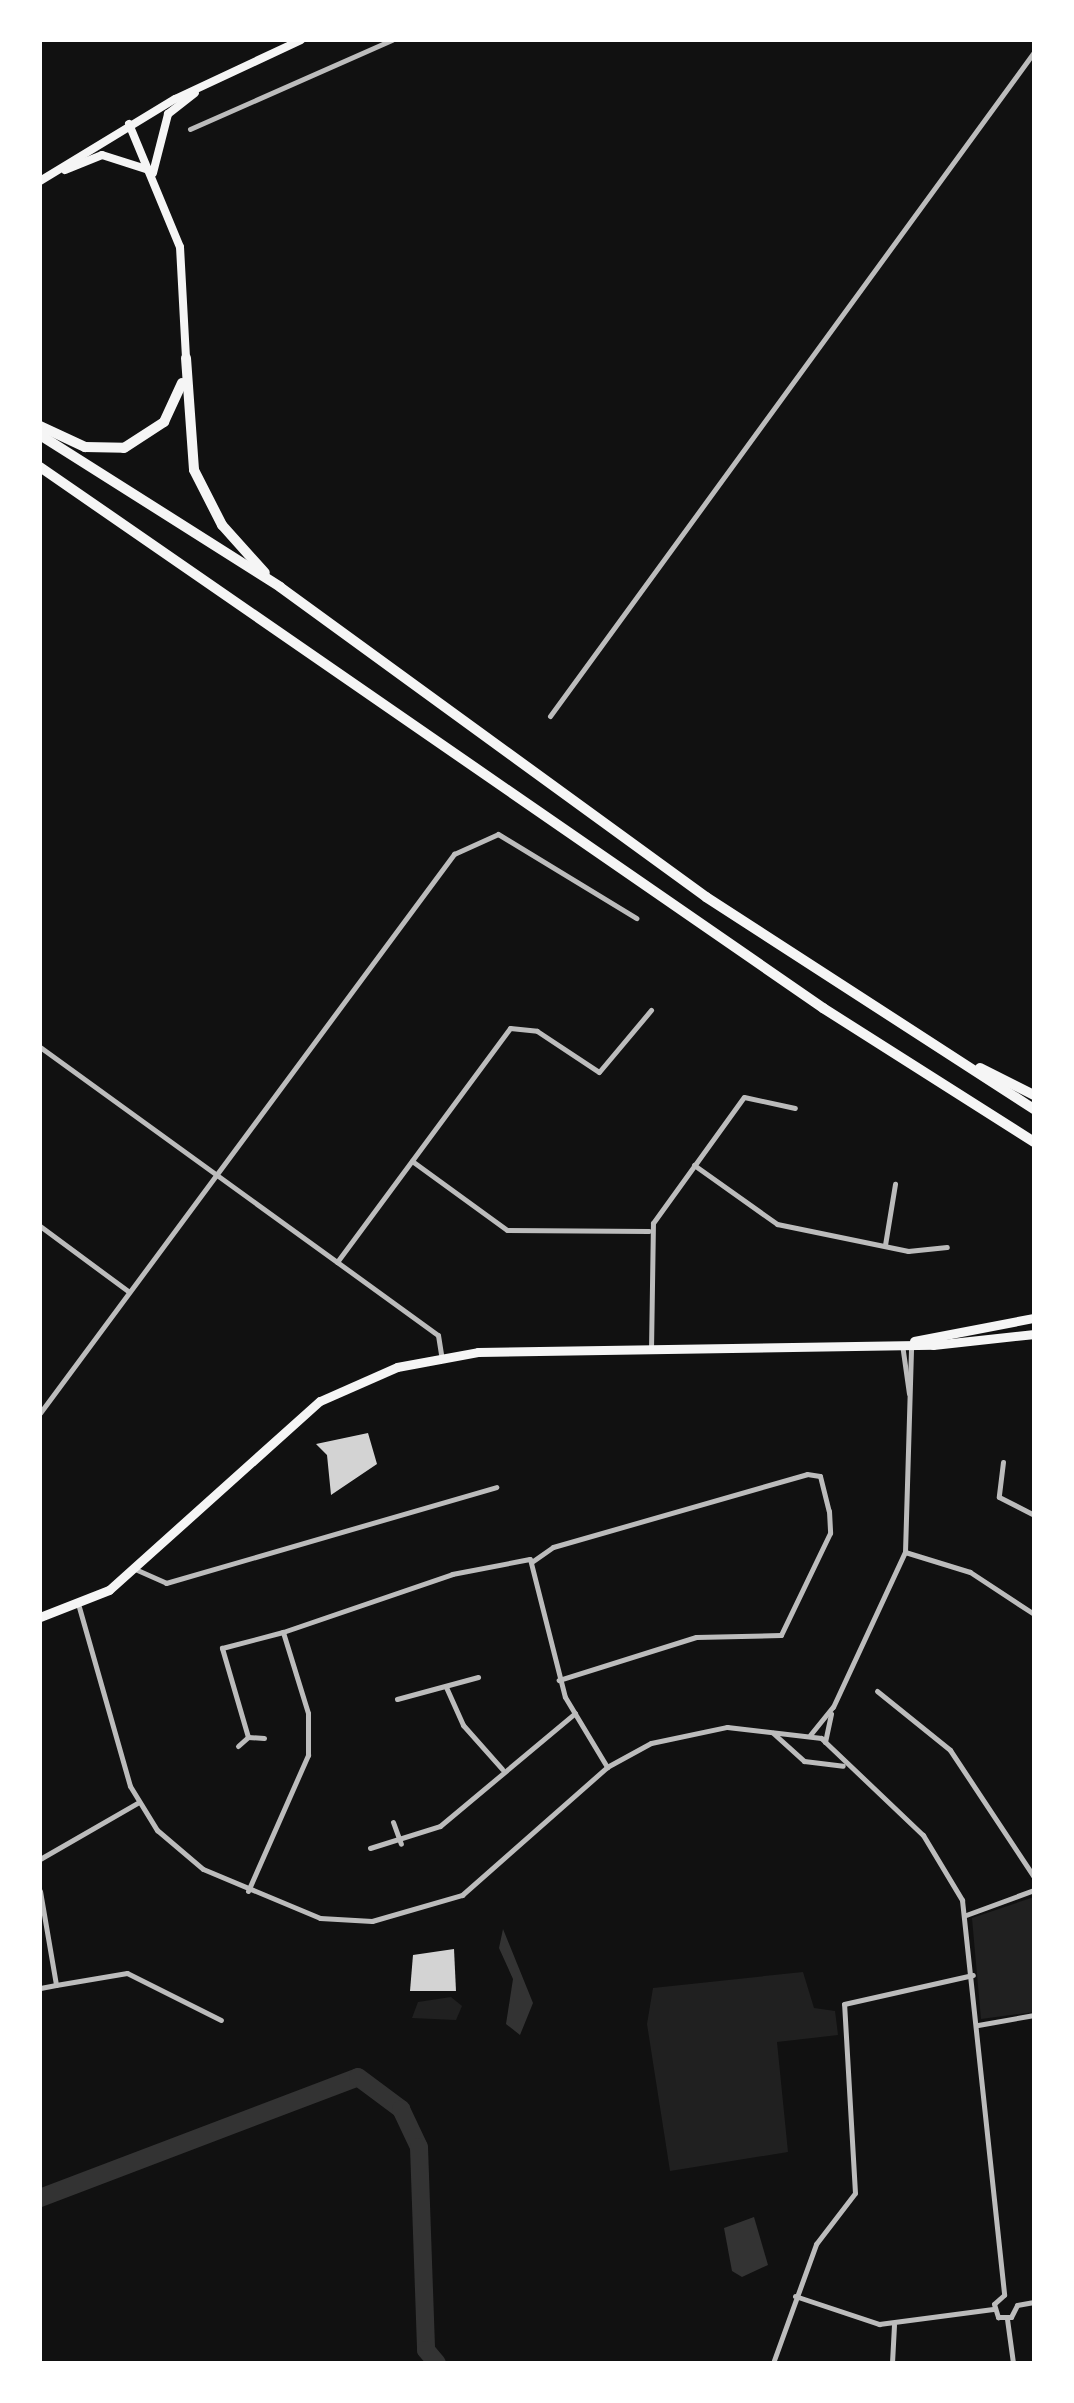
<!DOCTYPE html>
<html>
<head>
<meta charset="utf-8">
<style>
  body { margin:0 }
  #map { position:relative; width:1074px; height:2403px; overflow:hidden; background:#111; font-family:"Titillium Web",sans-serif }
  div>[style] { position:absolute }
  .green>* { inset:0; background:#202020 }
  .water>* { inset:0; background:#333 }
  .river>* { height:18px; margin:-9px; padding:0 9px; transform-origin:9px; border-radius:9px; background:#333 }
  .building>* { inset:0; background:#d3d3d3 }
  .minor>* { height:5px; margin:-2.5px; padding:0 2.5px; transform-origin:2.5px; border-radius:2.5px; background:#bcbcbc }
  .secondary>* { height:8px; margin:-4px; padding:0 4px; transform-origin:4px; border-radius:4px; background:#f5f5f5 }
  .primary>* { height:9px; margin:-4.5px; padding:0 4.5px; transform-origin:4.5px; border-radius:4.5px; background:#f5f5f5 }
  .motorway>* { height:10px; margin:-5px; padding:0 5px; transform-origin:5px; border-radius:5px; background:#f5f5f5 }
  span { translate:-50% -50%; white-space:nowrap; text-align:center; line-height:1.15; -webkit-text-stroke:8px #fff; paint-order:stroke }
  .frame { position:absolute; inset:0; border:42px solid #fff; pointer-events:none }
</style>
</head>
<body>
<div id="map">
  <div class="green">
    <i style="clip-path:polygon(1034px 1897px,1034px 2012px,981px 2019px,972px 1918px)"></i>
    <i style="clip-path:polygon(803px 1972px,814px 2008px,835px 2011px,838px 2035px,777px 2042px,788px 2152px,670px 2171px,647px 2024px,653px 1988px)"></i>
    <i style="clip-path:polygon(451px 1997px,462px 2006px,456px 2020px,412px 2018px,418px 2002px)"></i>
  </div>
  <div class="water">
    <i style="clip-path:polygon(503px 1929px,533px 2003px,520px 2035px,506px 2024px,513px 1979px,499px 1948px)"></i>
    <i style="clip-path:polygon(754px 2217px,768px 2265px,742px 2277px,732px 2271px,724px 2228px)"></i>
  </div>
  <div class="river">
    <i style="left:40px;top:2198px;width:340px;rotate:-20.8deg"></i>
    <i style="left:358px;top:2077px;width:54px;rotate:36.7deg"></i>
    <i style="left:401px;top:2109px;width:42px;rotate:64.7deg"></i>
    <i style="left:419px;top:2147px;width:203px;rotate:88deg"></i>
    <i style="left:426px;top:2350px;width:17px;rotate:50deg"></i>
  </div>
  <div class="building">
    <i style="clip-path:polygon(368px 1433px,377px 1464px,331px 1495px,327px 1455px,316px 1444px)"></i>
    <i style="clip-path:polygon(454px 1949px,456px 1991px,410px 1991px,413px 1955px)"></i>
  </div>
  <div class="minor">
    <i style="left:190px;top:129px;width:221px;rotate:-23.8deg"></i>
    <i style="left:550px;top:716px;width:822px;rotate:-53.91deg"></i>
    <i style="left:40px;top:1047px;width:491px;rotate:35.9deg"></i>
    <i style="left:438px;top:1335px;width:20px;rotate:81deg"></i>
    <i style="left:412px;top:1161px;width:117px;rotate:36deg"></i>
    <i style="left:507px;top:1230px;width:142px;rotate:0.4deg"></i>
    <i style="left:694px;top:1165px;width:102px;rotate:35.4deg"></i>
    <i style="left:777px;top:1224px;width:134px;rotate:11.6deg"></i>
    <i style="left:908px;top:1251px;width:39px;rotate:-6deg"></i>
    <i style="left:40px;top:1226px;width:109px;rotate:36.5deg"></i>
    <i style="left:885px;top:1245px;width:62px;rotate:-80.7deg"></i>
    <i style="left:337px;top:1262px;width:291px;rotate:-53.5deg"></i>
    <i style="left:510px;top:1028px;width:27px;rotate:6deg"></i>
    <i style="left:537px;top:1031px;width:74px;rotate:33.5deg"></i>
    <i style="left:599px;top:1072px;width:81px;rotate:-50deg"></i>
    <i style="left:902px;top:1344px;width:50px;rotate:82deg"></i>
    <i style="left:651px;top:1349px;width:126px;rotate:-89.1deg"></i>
    <i style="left:653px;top:1223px;width:155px;rotate:-54.2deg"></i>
    <i style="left:744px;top:1097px;width:52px;rotate:12.2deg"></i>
    <i style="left:40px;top:1413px;width:696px;rotate:-53.48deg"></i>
    <i style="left:454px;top:854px;width:48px;rotate:-24.4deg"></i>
    <i style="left:498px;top:834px;width:162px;rotate:31.3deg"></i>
    <i style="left:1003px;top:1462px;width:35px;rotate:97deg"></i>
    <i style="left:999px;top:1497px;width:39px;rotate:27deg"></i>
    <i style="left:905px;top:1552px;width:68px;rotate:17.1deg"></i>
    <i style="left:970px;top:1572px;width:77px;rotate:33.3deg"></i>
    <i style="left:533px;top:1561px;width:24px;rotate:-35deg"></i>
    <i style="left:553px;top:1547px;width:264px;rotate:-16deg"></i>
    <i style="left:807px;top:1474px;width:13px;rotate:9deg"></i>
    <i style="left:820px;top:1476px;width:36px;rotate:76deg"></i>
    <i style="left:829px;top:1511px;width:22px;rotate:87deg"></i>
    <i style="left:830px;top:1533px;width:113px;rotate:115.7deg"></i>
    <i style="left:781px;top:1635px;width:85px;rotate:178.7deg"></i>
    <i style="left:696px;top:1637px;width:144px;rotate:162.6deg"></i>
    <i style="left:135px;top:1569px;width:34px;rotate:24deg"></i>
    <i style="left:166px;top:1583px;width:344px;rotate:-16.2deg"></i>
    <i style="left:79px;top:1607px;width:186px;rotate:74.1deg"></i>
    <i style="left:130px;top:1786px;width:52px;rotate:58.5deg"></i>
    <i style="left:157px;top:1830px;width:60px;rotate:40.3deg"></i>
    <i style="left:203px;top:1869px;width:127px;rotate:22.7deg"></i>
    <i style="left:320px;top:1918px;width:52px;rotate:3.3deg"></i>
    <i style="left:372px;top:1921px;width:94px;rotate:-16.1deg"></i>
    <i style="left:462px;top:1895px;width:193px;rotate:-41.4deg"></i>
    <i style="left:607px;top:1767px;width:50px;rotate:-28.6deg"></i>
    <i style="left:651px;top:1743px;width:78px;rotate:-11.9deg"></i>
    <i style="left:727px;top:1727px;width:95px;rotate:6.7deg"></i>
    <i style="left:821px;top:1738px;width:141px;rotate:43.6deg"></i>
    <i style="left:923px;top:1835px;width:76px;rotate:59deg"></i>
    <i style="left:962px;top:1900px;width:397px;rotate:83.9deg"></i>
    <i style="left:446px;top:1687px;width:42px;rotate:65.9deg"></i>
    <i style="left:463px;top:1725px;width:59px;rotate:48.4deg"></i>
    <i style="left:877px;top:1691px;width:94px;rotate:38.9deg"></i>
    <i style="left:950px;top:1750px;width:152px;rotate:56.5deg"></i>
    <i style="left:397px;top:1699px;width:84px;rotate:-15.2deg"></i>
    <i style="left:773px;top:1733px;width:42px;rotate:42.1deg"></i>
    <i style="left:804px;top:1761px;width:39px;rotate:7deg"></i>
    <i style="left:810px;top:1735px;width:36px;rotate:-51deg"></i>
    <i style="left:833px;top:1707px;width:171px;rotate:-65.1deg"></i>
    <i style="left:905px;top:1552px;width:208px;rotate:-88.3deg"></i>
    <i style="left:264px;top:1738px;width:16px;rotate:-176deg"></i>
    <i style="left:248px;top:1737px;width:93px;rotate:-106.3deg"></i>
    <i style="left:222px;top:1648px;width:63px;rotate:-14.7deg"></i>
    <i style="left:825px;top:1742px;width:29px;rotate:-78deg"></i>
    <i style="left:238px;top:1746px;width:13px;rotate:-42deg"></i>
    <i style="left:393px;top:1822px;width:23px;rotate:70deg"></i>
    <i style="left:370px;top:1848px;width:73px;rotate:-17.4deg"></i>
    <i style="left:440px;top:1826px;width:176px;rotate:-39.9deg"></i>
    <i style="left:40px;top:1859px;width:114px;rotate:-29.9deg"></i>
    <i style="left:40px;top:1891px;width:95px;rotate:80.3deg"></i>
    <i style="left:56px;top:1985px;width:16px;rotate:169deg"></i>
    <i style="left:248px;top:1891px;width:149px;rotate:-66.2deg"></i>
    <i style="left:308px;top:1755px;width:42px;rotate:-90deg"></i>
    <i style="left:308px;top:1713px;width:85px;rotate:-107.2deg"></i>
    <i style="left:283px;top:1632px;width:179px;rotate:-18.9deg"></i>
    <i style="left:452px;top:1574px;width:79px;rotate:-10.9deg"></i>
    <i style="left:530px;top:1559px;width:142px;rotate:75.8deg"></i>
    <i style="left:565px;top:1697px;width:82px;rotate:59deg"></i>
    <i style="left:966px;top:1915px;width:72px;rotate:-20.2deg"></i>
    <i style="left:56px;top:1985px;width:72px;rotate:-9.6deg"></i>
    <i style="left:127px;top:1973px;width:105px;rotate:26.6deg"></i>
    <i style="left:978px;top:2025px;width:57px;rotate:-10.1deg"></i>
    <i style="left:1004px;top:2295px;width:13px;rotate:138deg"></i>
    <i style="left:994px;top:2304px;width:14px;rotate:73deg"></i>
    <i style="left:998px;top:2317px;width:13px"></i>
    <i style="left:1011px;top:2317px;width:13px;rotate:-63deg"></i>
    <i style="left:795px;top:2296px;width:89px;rotate:18.4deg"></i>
    <i style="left:879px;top:2324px;width:115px;rotate:-7.5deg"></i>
    <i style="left:1017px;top:2305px;width:17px;rotate:-10deg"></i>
    <i style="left:1007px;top:2319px;width:44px;rotate:82.2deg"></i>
    <i style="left:773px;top:2363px;width:127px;rotate:-70.1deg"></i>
    <i style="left:816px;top:2244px;width:64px;rotate:-52.6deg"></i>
    <i style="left:855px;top:2193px;width:189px;rotate:-93.3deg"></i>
    <i style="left:844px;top:2004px;width:132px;rotate:-12.7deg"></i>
    <i style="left:892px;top:2363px;width:38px;rotate:-87deg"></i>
  </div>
  <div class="secondary">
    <i style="left:129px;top:124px;width:133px;rotate:67.5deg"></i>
    <i style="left:180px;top:247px;width:111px;rotate:86.9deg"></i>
    <i style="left:65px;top:170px;width:40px;rotate:-22deg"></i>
    <i style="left:102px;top:155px;width:49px;rotate:17.7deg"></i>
    <i style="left:153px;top:173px;width:61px;rotate:-75.7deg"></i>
    <i style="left:168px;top:114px;width:34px;rotate:-38deg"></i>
    <i style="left:40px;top:181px;width:158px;rotate:-31.3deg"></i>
    <i style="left:175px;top:99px;width:139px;rotate:-25.1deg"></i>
  </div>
  <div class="primary">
    <i style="left:914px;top:1341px;width:122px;rotate:-10.9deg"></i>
    <i style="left:40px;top:1617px;width:74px;rotate:-21.4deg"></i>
    <i style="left:109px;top:1590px;width:283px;rotate:-41.9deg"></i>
    <i style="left:320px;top:1401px;width:84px;rotate:-23.8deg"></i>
    <i style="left:397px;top:1367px;width:82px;rotate:-10.5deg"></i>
    <i style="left:478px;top:1352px;width:455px;rotate:-0.9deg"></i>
    <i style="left:933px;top:1345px;width:102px;rotate:-6.2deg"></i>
  </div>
  <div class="motorway">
    <i style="left:186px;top:358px;width:112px;rotate:85.9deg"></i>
    <i style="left:194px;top:470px;width:62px;rotate:63deg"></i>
    <i style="left:222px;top:525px;width:64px;rotate:48.1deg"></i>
    <i style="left:40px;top:426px;width:50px;rotate:25deg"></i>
    <i style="left:85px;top:447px;width:39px;rotate:1deg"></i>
    <i style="left:124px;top:448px;width:48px;rotate:-33deg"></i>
    <i style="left:164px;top:422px;width:43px;rotate:-65.2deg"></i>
    <i style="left:40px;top:435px;width:284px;rotate:32.3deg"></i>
    <i style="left:280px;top:587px;width:527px;rotate:36.04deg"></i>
    <i style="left:706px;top:897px;width:391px;rotate:32.9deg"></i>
    <i style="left:40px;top:467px;width:952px;rotate:34.64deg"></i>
    <i style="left:823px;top:1008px;width:250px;rotate:32.4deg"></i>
    <i style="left:980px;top:1068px;width:60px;rotate:26.6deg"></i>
  </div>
  <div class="frame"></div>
</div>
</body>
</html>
